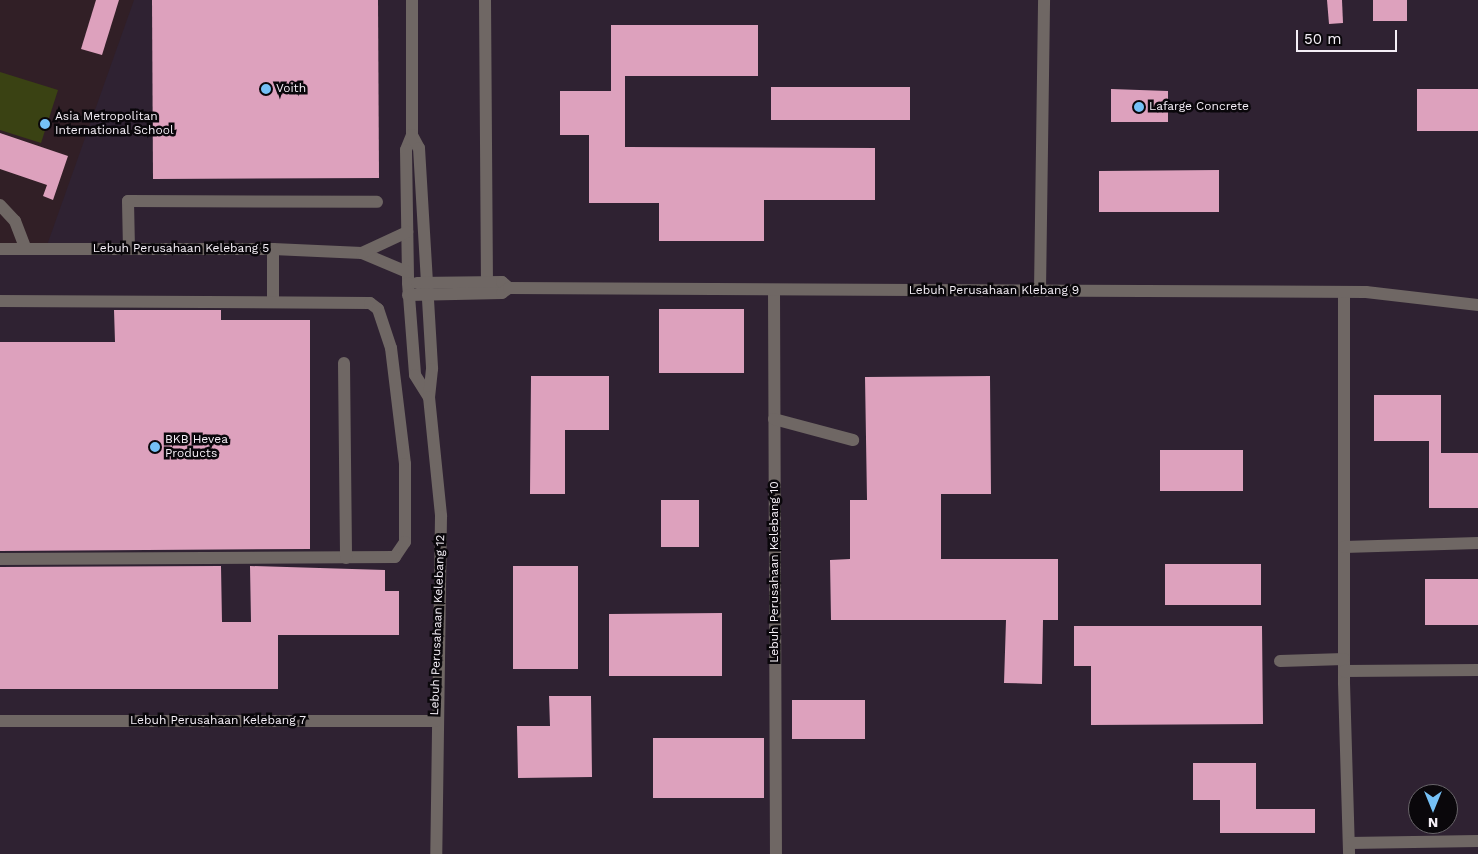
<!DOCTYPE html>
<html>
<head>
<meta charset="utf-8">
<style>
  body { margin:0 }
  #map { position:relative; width:1478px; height:854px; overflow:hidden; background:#231a26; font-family:"Work Sans",sans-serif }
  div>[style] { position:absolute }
  .built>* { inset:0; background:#2f2232 }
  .education>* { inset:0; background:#311f26 }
  .green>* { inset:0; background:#3a4213 }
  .building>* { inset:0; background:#dda1bd }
  .minor>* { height:12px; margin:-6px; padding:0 6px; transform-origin:6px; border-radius:6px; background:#6f6764 }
  .dots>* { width:14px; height:14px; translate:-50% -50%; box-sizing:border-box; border:2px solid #0a070b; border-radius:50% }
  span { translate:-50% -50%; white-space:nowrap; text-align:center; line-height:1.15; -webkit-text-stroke:5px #0a070b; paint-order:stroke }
  .poi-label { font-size:12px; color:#f5eff7 }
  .left { translate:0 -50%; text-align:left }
  .street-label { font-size:12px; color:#f5eff7 }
  .north { position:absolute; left:1408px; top:784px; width:50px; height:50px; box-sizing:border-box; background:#0a070b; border:1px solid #686469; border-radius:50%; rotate:180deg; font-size:14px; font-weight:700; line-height:20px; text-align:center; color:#f5eff7 }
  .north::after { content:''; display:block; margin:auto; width:18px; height:22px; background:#75c0f6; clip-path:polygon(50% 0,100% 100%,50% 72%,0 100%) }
  .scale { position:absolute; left:1296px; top:30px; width:101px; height:22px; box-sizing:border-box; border:2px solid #f5eff7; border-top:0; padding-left:6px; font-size:15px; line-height:18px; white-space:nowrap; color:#f5eff7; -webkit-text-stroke:4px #0a070b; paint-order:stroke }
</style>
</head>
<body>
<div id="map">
  <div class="built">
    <i style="clip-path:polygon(evenodd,0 0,1478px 0,1478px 854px,0 854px,0 0,1418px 794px,1448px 794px,1448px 824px,1418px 824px,1418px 794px)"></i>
  </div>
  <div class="education">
    <i style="clip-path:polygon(0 0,134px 0,46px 248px,0 249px)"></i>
  </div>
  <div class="green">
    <i style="clip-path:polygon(0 72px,58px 90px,41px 143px,0 130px)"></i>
  </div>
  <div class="building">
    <i style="clip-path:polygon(96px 0,119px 0,102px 55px,81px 49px)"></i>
    <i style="clip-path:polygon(152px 0,378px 0,379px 178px,153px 179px)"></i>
    <i style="clip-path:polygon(1327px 0,1342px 0,1343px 23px,1329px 24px)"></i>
    <i style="clip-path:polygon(1373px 0,1407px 0,1407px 21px,1373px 21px)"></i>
    <i style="clip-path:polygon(611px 25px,758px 25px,758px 76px,625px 76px,625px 147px,875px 148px,875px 200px,764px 200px,764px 241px,659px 241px,659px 203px,589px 203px,589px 135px,560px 135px,560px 91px,611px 91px)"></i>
    <i style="clip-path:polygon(771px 87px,910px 87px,910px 120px,771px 120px)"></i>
    <i style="clip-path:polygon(1111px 89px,1168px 91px,1168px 122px,1111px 122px)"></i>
    <i style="clip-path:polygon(1417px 89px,1478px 89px,1478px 131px,1417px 131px)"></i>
    <i style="clip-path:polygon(0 133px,68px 156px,53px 200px,43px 196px,47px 185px,0 169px)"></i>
    <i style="clip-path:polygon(1219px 170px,1219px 212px,1099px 212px,1099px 171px)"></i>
    <i style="clip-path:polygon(659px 309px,744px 309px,744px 373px,659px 373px)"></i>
    <i style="clip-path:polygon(114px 310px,221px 310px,221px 320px,310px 320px,310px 549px,0 551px,0 342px,115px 342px)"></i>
    <i style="clip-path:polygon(531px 376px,609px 376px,609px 430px,565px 430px,565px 494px,530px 494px)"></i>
    <i style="clip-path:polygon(990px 376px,991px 494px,941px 494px,941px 559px,1058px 559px,1058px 620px,1043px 620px,1042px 684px,1004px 683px,1006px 620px,831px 620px,830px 560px,850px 559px,850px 500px,867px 500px,865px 377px)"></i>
    <i style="clip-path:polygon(1374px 395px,1441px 395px,1441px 453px,1478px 453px,1478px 508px,1429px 508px,1429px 441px,1374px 441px)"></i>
    <i style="clip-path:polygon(1160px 450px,1243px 450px,1243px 491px,1160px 491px)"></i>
    <i style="clip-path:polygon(661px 500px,699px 500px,699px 547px,661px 547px)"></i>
    <i style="clip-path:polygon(1165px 564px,1261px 564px,1261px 605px,1165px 605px)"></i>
    <i style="clip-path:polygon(221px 566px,222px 622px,251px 622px,250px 566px,385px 570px,385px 591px,399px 591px,399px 635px,278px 635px,278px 689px,0 689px,0 567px)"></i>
    <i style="clip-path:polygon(513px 566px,578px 566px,578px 669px,513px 669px)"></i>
    <i style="clip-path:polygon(1425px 579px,1478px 579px,1478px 625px,1425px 625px)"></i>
    <i style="clip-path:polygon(722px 613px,722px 676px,609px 676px,609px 614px)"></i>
    <i style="clip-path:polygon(1074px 626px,1262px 626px,1263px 724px,1091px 725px,1091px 666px,1074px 666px)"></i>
    <i style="clip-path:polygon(549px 696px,591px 696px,592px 777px,518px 778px,517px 726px,550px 726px)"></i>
    <i style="clip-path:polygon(792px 700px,865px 700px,865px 739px,792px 739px)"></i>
    <i style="clip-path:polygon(653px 738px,764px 738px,764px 798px,653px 798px)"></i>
    <i style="clip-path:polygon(1193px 763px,1256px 763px,1256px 809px,1315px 809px,1315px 833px,1220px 833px,1220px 800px,1193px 800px)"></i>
  </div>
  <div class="minor">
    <i style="left:412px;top:0;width:135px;rotate:90deg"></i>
    <i style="left:412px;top:135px;width:16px;rotate:112deg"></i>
    <i style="left:406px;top:150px;width:133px;rotate:89.1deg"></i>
    <i style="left:408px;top:283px;width:92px;rotate:85.6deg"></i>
    <i style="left:415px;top:375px;width:26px;rotate:58deg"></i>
    <i style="left:485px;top:0;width:282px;rotate:89.6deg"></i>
    <i style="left:412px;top:135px;width:15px;rotate:62deg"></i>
    <i style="left:419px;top:148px;width:221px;rotate:86.6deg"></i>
    <i style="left:432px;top:369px;width:28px;rotate:96deg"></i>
    <i style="left:429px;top:397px;width:120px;rotate:84.2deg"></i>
    <i style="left:441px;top:516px;width:338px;rotate:90.8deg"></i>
    <i style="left:0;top:205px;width:22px;rotate:47deg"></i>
    <i style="left:15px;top:221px;width:30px;rotate:69deg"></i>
    <i style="left:0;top:249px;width:273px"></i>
    <i style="left:273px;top:249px;width:89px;rotate:2.6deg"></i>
    <i style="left:362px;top:253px;width:49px;rotate:22.9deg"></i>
    <i style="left:129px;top:249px;width:48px;rotate:-91.2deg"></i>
    <i style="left:128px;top:201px;width:249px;rotate:0.2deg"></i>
    <i style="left:273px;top:249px;width:53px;rotate:90deg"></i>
    <i style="left:362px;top:253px;width:50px;rotate:-25deg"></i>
    <i style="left:417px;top:283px;width:85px;rotate:-0.7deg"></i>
    <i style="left:502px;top:282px;width:9px;rotate:41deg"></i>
    <i style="left:774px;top:290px;width:564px;rotate:89.8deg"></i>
    <i style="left:1040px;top:291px;width:291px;rotate:-89.2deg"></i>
    <i style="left:1344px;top:292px;width:391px;rotate:90deg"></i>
    <i style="left:1344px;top:683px;width:171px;rotate:88.3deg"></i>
    <i style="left:408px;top:295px;width:94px;rotate:-1.2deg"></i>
    <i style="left:502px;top:293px;width:9px;rotate:-36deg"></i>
    <i style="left:509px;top:288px;width:857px;rotate:0.27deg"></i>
    <i style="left:1366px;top:292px;width:113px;rotate:6.6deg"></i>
    <i style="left:0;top:301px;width:370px;rotate:0.3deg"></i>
    <i style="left:370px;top:303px;width:10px;rotate:37deg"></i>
    <i style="left:378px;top:309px;width:41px;rotate:71.6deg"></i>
    <i style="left:391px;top:348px;width:117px;rotate:83.1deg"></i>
    <i style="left:405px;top:464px;width:78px;rotate:90deg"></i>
    <i style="left:405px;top:542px;width:18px;rotate:124deg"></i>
    <i style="left:395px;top:557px;width:395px;rotate:179.7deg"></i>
    <i style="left:344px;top:363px;width:195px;rotate:89.4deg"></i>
    <i style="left:774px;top:419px;width:82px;rotate:14.9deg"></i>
    <i style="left:1344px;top:547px;width:134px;rotate:-1.7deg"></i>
    <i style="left:1280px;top:661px;width:64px;rotate:-1.8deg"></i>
    <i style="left:1344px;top:671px;width:134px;rotate:-0.4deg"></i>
    <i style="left:0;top:721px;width:435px"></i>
    <i style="left:1349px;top:843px;width:129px;rotate:-0.9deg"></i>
  </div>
  <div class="dots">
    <i style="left:266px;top:89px;background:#75c0f6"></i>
    <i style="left:1139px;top:107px;background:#75c0f6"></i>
    <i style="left:45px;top:124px;background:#75c0f6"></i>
    <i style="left:155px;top:447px;background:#75c0f6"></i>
  </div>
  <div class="poi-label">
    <span class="left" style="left:276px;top:89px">Voith</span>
    <span class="left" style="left:1149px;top:107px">Lafarge Concrete</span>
    <span class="left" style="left:55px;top:124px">Asia Metropolitan<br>International School</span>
    <span class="left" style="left:165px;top:447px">BKB Hevea<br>Products</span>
  </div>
  <div class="street-label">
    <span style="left:181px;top:249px">Lebuh Perusahaan Kelebang 5</span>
    <span style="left:994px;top:291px">Lebuh Perusahaan Klebang 9</span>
    <span style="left:775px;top:572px;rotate:-90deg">Lebuh Perusahaan Kelebang 10</span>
    <span style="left:438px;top:625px;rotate:-88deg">Lebuh Perusahaan Kelebang 12</span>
    <span style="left:218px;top:721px">Lebuh Perusahaan Kelebang 7</span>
  </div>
  <div class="north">N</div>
  <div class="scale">50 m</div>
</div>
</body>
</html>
